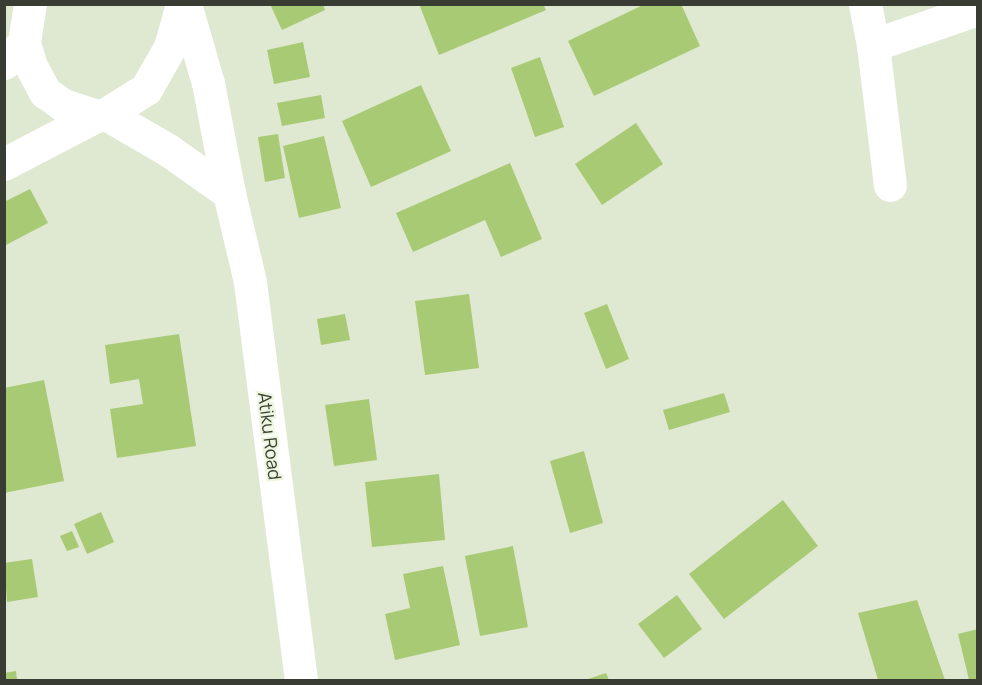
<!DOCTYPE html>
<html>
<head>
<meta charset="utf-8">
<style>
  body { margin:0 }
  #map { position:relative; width:982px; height:685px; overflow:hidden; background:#dfe8d1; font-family:Manrope,sans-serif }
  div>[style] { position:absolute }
  .building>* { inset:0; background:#a9ca74 }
  .street>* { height:33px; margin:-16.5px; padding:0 16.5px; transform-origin:16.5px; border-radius:16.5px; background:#fff }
  .secondary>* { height:33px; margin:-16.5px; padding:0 16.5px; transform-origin:16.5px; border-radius:16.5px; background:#fff }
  span { translate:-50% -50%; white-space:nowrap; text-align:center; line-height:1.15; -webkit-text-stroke:4.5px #ecf6de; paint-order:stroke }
  .street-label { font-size:18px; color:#393c33 }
  .frame { position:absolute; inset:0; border:6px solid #393c33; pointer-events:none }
</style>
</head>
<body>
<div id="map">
  <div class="building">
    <i style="clip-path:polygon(270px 4px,323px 4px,325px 10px,282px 30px)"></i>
    <i style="clip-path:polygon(419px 4px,543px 4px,546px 10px,439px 55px)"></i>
    <i style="clip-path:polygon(645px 4px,681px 4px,700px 46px,594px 96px,568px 41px)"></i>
    <i style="clip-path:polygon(303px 42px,310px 77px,274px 84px,267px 50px)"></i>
    <i style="clip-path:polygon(540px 57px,564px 127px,535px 137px,511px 68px)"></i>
    <i style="clip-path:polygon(421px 85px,451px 151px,371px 187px,342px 121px)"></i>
    <i style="clip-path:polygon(321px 95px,325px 118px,282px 126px,277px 103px)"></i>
    <i style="clip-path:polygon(636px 123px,663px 164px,602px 205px,575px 164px)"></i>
    <i style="clip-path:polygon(278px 134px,285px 178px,265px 182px,258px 137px)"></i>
    <i style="clip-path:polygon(324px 136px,341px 208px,299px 218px,283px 146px)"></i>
    <i style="clip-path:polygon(510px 163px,542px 239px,501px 257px,485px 220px,413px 252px,396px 213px)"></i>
    <i style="clip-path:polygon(30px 189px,48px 223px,4px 246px,4px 202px)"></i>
    <i style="clip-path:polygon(469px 294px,479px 368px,425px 375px,415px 301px)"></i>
    <i style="clip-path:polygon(607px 304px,629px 359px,606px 369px,584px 313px)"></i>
    <i style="clip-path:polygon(345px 314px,350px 340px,321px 345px,317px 319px)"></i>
    <i style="clip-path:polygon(179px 334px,196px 446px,117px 458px,110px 409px,143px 404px,139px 379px,110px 384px,105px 345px)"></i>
    <i style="clip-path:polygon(44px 380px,64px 481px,4px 493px,4px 388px)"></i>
    <i style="clip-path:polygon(724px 393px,730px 412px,669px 430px,663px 410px)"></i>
    <i style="clip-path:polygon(369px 399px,377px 460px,334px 466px,325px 405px)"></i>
    <i style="clip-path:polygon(584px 451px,603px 523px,570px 533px,550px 461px)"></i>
    <i style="clip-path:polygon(439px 474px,445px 540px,372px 547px,365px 482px)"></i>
    <i style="clip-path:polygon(783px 500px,818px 546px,724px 619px,689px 574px)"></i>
    <i style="clip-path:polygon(101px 512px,114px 542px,87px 554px,74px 524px)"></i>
    <i style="clip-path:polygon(72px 531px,79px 547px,67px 551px,60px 536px)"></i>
    <i style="clip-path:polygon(513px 546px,528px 627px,480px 636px,465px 556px)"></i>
    <i style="clip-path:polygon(32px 559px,38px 597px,7px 602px,4px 563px)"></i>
    <i style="clip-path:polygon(443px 566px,460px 645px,395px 660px,385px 614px,410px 608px,403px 574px)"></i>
    <i style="clip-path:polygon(677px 595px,702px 629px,664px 658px,638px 624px)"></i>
    <i style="clip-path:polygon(917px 600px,945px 680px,878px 680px,858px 613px)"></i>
    <i style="clip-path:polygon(978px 629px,978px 680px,969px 680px,958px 634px)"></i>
    <i style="clip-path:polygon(16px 671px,17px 680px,4px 680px,4px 673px)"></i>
    <i style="clip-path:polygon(606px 673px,609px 680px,585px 680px)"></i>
  </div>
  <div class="street">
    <i style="left:865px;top:4px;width:42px;rotate:79deg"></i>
    <i style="left:873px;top:45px;width:141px;rotate:83.1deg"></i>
    <i style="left:873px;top:45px;width:111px;rotate:-18.9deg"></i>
    <i style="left:4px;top:63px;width:28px;rotate:-45deg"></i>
    <i style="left:4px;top:164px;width:104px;rotate:-27.6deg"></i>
  </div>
  <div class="secondary">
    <i style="left:30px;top:4px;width:39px;rotate:99deg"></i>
    <i style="left:24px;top:43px;width:24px;rotate:73deg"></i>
    <i style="left:31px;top:66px;width:30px;rotate:62deg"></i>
    <i style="left:45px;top:92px;width:22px;rotate:36deg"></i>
    <i style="left:63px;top:105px;width:35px;rotate:18deg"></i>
    <i style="left:96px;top:116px;width:10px;rotate:-11deg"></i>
    <i style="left:106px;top:114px;width:47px;rotate:-32deg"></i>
    <i style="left:146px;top:89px;width:48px;rotate:-60.3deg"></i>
    <i style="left:170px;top:47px;width:45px;rotate:-74.4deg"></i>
    <i style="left:185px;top:4px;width:82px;rotate:73.8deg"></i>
    <i style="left:208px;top:83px;width:112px;rotate:79.2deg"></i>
    <i style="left:229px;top:193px;width:91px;rotate:76.7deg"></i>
    <i style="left:250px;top:282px;width:401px;rotate:82.7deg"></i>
    <i style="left:106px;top:114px;width:72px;rotate:30.1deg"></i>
    <i style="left:168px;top:150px;width:75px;rotate:35.2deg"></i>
  </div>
  <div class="street-label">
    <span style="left:270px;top:436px;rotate:83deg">Atiku Road</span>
  </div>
  <div class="frame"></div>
</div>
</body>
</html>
